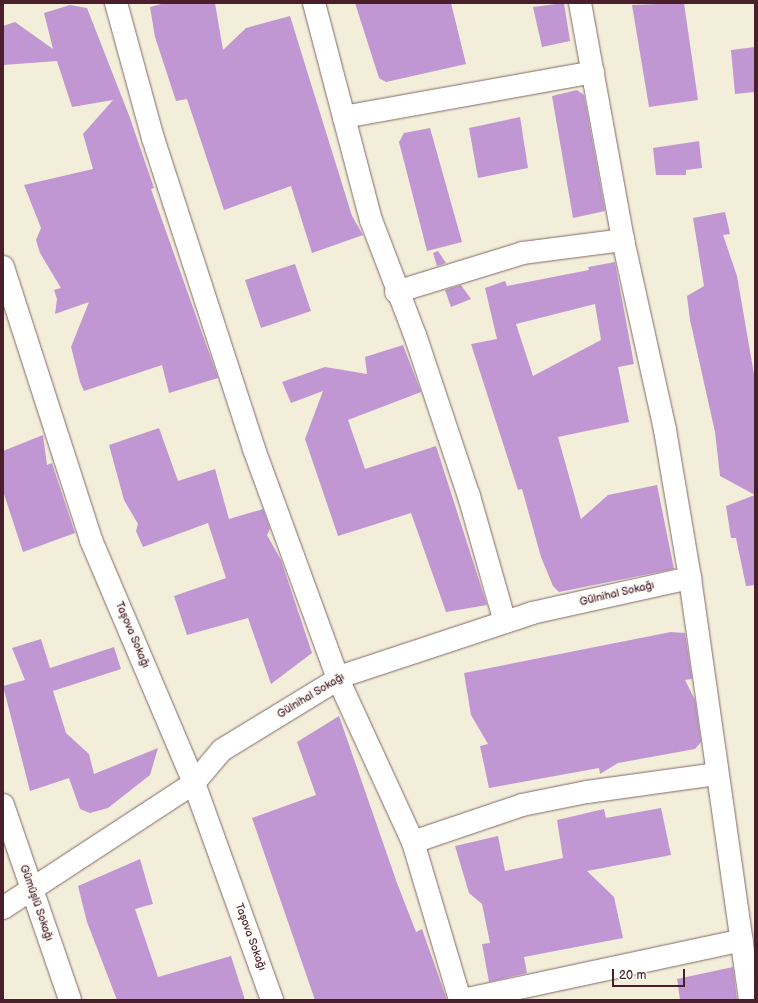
<!DOCTYPE html>
<html>
<head>
<meta charset="utf-8">
<style>
  body { margin:0 }
  #map { position:relative; width:758px; height:1003px; overflow:hidden; background:#f2eeda; font-family:"Balsamiq Sans",sans-serif }
  div>[style] { position:absolute }
  .building>* { inset:0; background:#c197d3 }
  .roads { filter:drop-shadow(0 0 1px #856768) drop-shadow(0 0 1px #856768) }
  .minor>* { height:22px; margin:-11px; padding:0 11px; transform-origin:11px; border-radius:11px; background:#fff }
  span { translate:-50% -50%; white-space:nowrap; text-align:center; line-height:1.15; -webkit-text-stroke:4px #fdfcf7; paint-order:stroke }
  .street-label { font-size:11px; color:#4a1f2b }
  .frame { position:absolute; inset:0; border:4px solid #4a1f2b; pointer-events:none }
  .scale { position:absolute; left:612px; top:969px; width:73px; height:18px; box-sizing:border-box; border:2px solid #4a1f2b; border-top:0; padding-left:5px; font-size:12px; line-height:14px; white-space:nowrap; color:#4a1f2b; -webkit-text-stroke:3px #fdfcf7; paint-order:stroke }
</style>
</head>
<body>
<div id="map">
  <div class="building">
    <i style="clip-path:polygon(165px 3px,215px 3px,223px 50px,246px 28px,290px 16px,352px 216px,363px 235px,312px 253px,291px 186px,224px 210px,187px 99px,176px 101px,155px 37px,150px 7px)"></i>
    <i style="clip-path:polygon(355px 3px,451px 3px,466px 64px,386px 82px,379px 78px)"></i>
    <i style="clip-path:polygon(564px 3px,570px 41px,542px 47px,533px 7px)"></i>
    <i style="clip-path:polygon(684px 3px,698px 100px,649px 107px,632px 5px)"></i>
    <i style="clip-path:polygon(70px 5px,87px 8px,130px 118px,154px 188px,151px 189px,218px 378px,169px 393px,162px 365px,84px 391px,80px 382px,71px 347px,89px 302px,55px 314px,57px 299px,54px 290px,61px 288px,40px 253px,36px 240px,41px 228px,24px 185px,93px 169px,83px 134px,113px 100px,72px 107px,57px 61px,3px 65px,3px 26px,15px 22px,53px 49px,44px 13px)"></i>
    <i style="clip-path:polygon(755px 47px,755px 92px,735px 94px,731px 50px)"></i>
    <i style="clip-path:polygon(577px 90px,584px 95px,605px 211px,573px 218px,552px 96px)"></i>
    <i style="clip-path:polygon(520px 117px,528px 168px,478px 178px,469px 128px)"></i>
    <i style="clip-path:polygon(430px 128px,462px 242px,427px 251px,399px 142px,404px 133px)"></i>
    <i style="clip-path:polygon(699px 141px,702px 168px,686px 170px,686px 175px,656px 175px,653px 148px)"></i>
    <i style="clip-path:polygon(725px 212px,730px 234px,723px 235px,737px 276px,755px 380px,755px 495px,720px 476px,715px 432px,690px 320px,687px 296px,704px 286px,693px 218px)"></i>
    <i style="clip-path:polygon(438px 251px,446px 263px,437px 266px,433px 253px)"></i>
    <i style="clip-path:polygon(evenodd,615px 262px,634px 364px,618px 367px,629px 422px,558px 437px,581px 519px,608px 495px,657px 485px,674px 569px,559px 592px,553px 586px,541px 557px,522px 489px,518px 490px,471px 344px,497px 339px,485px 288px,505px 281px,507px 286px,589px 270px,588px 267px,615px 262px,595px 304px,601px 340px,533px 376px,516px 324px,595px 304px)"></i>
    <i style="clip-path:polygon(295px 264px,311px 311px,261px 328px,245px 280px)"></i>
    <i style="clip-path:polygon(461px 285px,471px 299px,451px 307px,445px 290px)"></i>
    <i style="clip-path:polygon(403px 345px,421px 392px,348px 420px,365px 469px,436px 446px,487px 605px,446px 612px,411px 513px,338px 536px,305px 439px,323px 391px,291px 403px,282px 382px,325px 367px,367px 374px,365px 357px)"></i>
    <i style="clip-path:polygon(159px 428px,178px 481px,215px 469px,229px 519px,263px 509px,270px 529px,267px 535px,281px 560px,312px 653px,271px 684px,248px 618px,187px 635px,174px 596px,226px 578px,208px 523px,143px 547px,136px 531px,138px 524px,124px 500px,109px 445px)"></i>
    <i style="clip-path:polygon(43px 435px,47px 465px,52px 463px,75px 533px,23px 552px,3px 491px,3px 451px)"></i>
    <i style="clip-path:polygon(755px 495px,755px 585px,746px 586px,736px 538px,731px 538px,726px 506px)"></i>
    <i style="clip-path:polygon(671px 632px,685px 633px,692px 679px,685px 680px,695px 700px,701px 742px,695px 749px,618px 763px,600px 774px,599px 768px,489px 788px,480px 746px,488px 744px,471px 715px,464px 673px)"></i>
    <i style="clip-path:polygon(41px 639px,50px 668px,114px 647px,121px 669px,53px 691px,66px 733px,89px 754px,94px 774px,158px 748px,150px 775px,108px 808px,90px 813px,80px 809px,69px 778px,30px 791px,3px 686px,25px 680px,12px 648px)"></i>
    <i style="clip-path:polygon(339px 716px,397px 883px,416px 932px,422px 929px,447px 1000px,315px 1000px,252px 818px,316px 795px,297px 742px)"></i>
    <i style="clip-path:polygon(661px 808px,671px 855px,587px 871px,614px 897px,623px 938px,524px 957px,527px 973px,489px 982px,482px 944px,490px 943px,482px 904px,469px 893px,455px 846px,498px 836px,505px 871px,563px 858px,557px 820px,604px 809px,606px 818px)"></i>
    <i style="clip-path:polygon(140px 859px,153px 904px,135px 909px,158px 977px,231px 956px,245px 1000px,117px 1000px,87px 922px,78px 886px)"></i>
    <i style="clip-path:polygon(733px 967px,737px 1000px,680px 1000px,677px 979px)"></i>
  </div>
  <div class="roads">
    <div class="minor">
      <i style="left:116px;top:3px;width:140px;rotate:74.7deg"></i>
      <i style="left:153px;top:138px;width:327px;rotate:72deg"></i>
      <i style="left:254px;top:449px;width:245px;rotate:69.9deg"></i>
      <i style="left:338px;top:679px;width:179px;rotate:65.3deg"></i>
      <i style="left:413px;top:842px;width:165px;rotate:73.4deg"></i>
      <i style="left:314px;top:3px;width:224px;rotate:75.3deg"></i>
      <i style="left:371px;top:220px;width:123px;rotate:69.1deg"></i>
      <i style="left:415px;top:335px;width:170px;rotate:71.5deg"></i>
      <i style="left:469px;top:496px;width:131px;rotate:74.1deg"></i>
      <i style="left:580px;top:3px;width:241px;rotate:79.7deg"></i>
      <i style="left:623px;top:240px;width:195px;rotate:77.5deg"></i>
      <i style="left:665px;top:430px;width:150px;rotate:80.4deg"></i>
      <i style="left:690px;top:578px;width:426px;rotate:81.9deg"></i>
      <i style="left:344px;top:117px;width:253px;rotate:-10.2deg"></i>
      <i style="left:3px;top:267px;width:287px;rotate:72.1deg"></i>
      <i style="left:91px;top:540px;width:264px;rotate:67deg"></i>
      <i style="left:194px;top:783px;width:231px;rotate:70.2deg"></i>
      <i style="left:396px;top:292px;width:133px;rotate:-17.1deg"></i>
      <i style="left:523px;top:253px;width:101px;rotate:-7.4deg"></i>
      <i style="left:3px;top:805px;width:206px;rotate:71deg"></i>
      <i style="left:413px;top:842px;width:115px;rotate:-18.7deg"></i>
      <i style="left:522px;top:805px;width:66px;rotate:-11.3deg"></i>
      <i style="left:587px;top:792px;width:130px;rotate:-7.9deg"></i>
      <i style="left:3px;top:908px;width:228px;rotate:-33.2deg"></i>
      <i style="left:194px;top:783px;width:43px;rotate:-49.7deg"></i>
      <i style="left:222px;top:750px;width:144px;rotate:-31.4deg"></i>
      <i style="left:345px;top:675px;width:197px;rotate:-18.3deg"></i>
      <i style="left:532px;top:613px;width:162px;rotate:-12.5deg"></i>
      <i style="left:463px;top:1000px;width:285px;rotate:-12.1deg"></i>
    </div>
  </div>
  <div class="street-label">
    <span style="left:617px;top:594px;rotate:-13deg">Gülnihal Sokağı</span>
    <span style="left:132px;top:635px;rotate:67deg">Taşova Sokağı</span>
    <span style="left:311px;top:696px;rotate:-31deg">Gülnihal Sokağı</span>
    <span style="left:36px;top:903px;rotate:71deg">Gümüşlü Sokağı</span>
    <span style="left:250px;top:937px;rotate:70deg">Taşova Sokağı</span>
  </div>
  <div class="frame"></div>
  <div class="scale">20 m</div>
</div>
</body>
</html>
